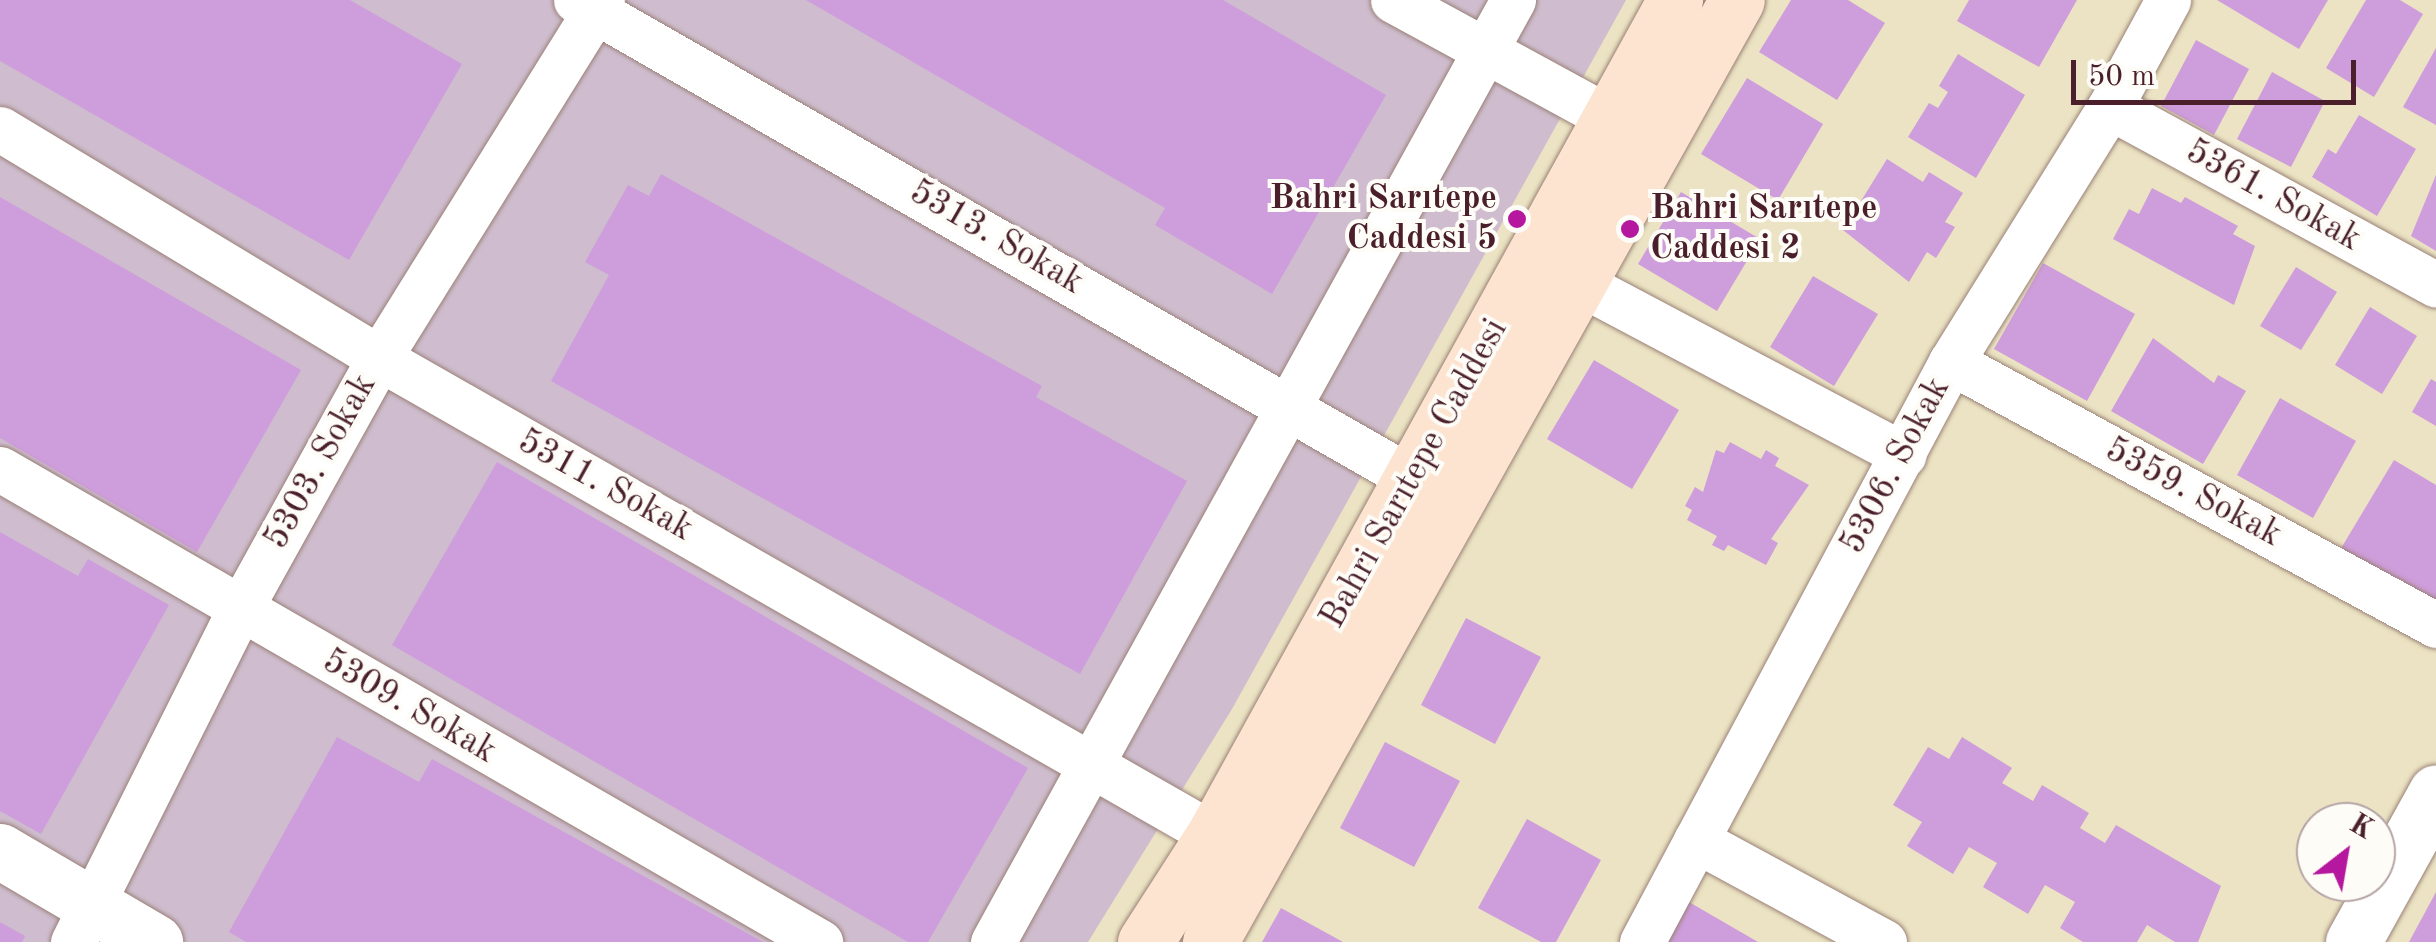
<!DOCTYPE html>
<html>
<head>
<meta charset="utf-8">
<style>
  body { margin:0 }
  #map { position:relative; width:2436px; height:942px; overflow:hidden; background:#ebe3c3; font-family:"Old Standard TT",serif }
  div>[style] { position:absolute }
  .industrial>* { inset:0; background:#cfbdcf }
  .building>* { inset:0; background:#ce9ddb }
  .roads { filter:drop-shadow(0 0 2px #9a8177) drop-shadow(0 0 2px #9a8177) }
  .minor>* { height:45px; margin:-22.5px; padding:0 22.5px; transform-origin:22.5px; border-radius:22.5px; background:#fff }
  .tertiary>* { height:55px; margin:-27.5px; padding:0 27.5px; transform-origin:27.5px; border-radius:27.5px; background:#fff }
  .secondary>* { height:55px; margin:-27.5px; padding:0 27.5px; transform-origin:27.5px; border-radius:27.5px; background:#fde4d1 }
  .dots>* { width:28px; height:28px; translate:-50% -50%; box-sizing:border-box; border:5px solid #fdfcf7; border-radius:50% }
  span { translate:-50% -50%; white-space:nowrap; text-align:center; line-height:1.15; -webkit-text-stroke:8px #fdfcf7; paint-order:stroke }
  .street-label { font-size:35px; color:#4a1f2b }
  .poi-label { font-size:35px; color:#4a1f2b; font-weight:700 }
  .right { translate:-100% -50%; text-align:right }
  .left { translate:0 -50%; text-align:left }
  .north { position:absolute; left:2296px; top:802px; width:100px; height:100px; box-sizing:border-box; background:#fdfcf7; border:2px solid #b5a4a5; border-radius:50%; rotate:31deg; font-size:28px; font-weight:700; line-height:40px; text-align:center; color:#4a1f2b }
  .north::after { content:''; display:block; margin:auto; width:35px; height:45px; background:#b5179e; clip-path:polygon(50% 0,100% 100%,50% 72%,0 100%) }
  .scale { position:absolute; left:2071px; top:60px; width:285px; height:45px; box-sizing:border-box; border:5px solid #4a1f2b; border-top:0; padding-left:12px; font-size:30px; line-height:35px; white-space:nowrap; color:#4a1f2b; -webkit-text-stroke:8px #fdfcf7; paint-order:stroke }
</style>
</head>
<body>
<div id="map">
  <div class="industrial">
    <i style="clip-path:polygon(0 0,1626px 0,1232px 709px,1088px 942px,0 942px)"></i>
  </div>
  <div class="building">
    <i style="clip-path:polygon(0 0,350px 0,462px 64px,349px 260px,0 61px)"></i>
    <i style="clip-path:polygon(806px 0,1223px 0,1386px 95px,1272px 294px,1155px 225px,1165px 208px)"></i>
    <i style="clip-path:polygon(1791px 0,1848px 0,1885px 23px,1837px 100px,1759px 52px)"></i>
    <i style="clip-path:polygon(1969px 0,2077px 0,2039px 67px,1957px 21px)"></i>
    <i style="clip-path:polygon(2217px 0,2328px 0,2299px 49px)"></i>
    <i style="clip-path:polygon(2366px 0,2400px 0,2423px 14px,2374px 97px,2326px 68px)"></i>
    <i style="clip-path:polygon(2196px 40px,2249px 69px,2214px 135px,2161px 106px)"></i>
    <i style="clip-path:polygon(2436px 48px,2436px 125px,2403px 107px)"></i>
    <i style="clip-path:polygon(1958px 54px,2025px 95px,1976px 178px,1908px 137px,1929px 103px,1938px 108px,1948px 92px,1939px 86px)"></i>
    <i style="clip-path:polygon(2272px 72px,2325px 101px,2291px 167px,2237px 139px)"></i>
    <i style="clip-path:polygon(1747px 78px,1823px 124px,1778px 200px,1701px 154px)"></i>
    <i style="clip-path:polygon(2359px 115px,2416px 149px,2377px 216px,2312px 177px,2328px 149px,2336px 154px)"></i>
    <i style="clip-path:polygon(1887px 159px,1923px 182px,1929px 172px,1963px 193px,1945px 222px,1955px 227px,1936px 258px,1927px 252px,1909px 282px,1843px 230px)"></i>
    <i style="clip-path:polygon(661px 174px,1042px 386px,1036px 397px,1187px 481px,1080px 674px,551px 381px,609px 275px,585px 262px,628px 185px,649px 196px)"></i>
    <i style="clip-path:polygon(2436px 175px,2436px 251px,2411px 236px)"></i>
    <i style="clip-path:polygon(2152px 188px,2181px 203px,2185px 197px,2238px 226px,2233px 234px,2255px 246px,2234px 305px,2113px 239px,2129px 209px,2139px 214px)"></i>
    <i style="clip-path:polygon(1681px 192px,1760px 239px,1717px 311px,1638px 264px)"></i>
    <i style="clip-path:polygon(0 197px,301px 370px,197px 552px,0 438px)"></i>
    <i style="clip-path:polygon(2043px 263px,2135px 314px,2087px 401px,1994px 349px)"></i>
    <i style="clip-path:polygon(2296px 267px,2337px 292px,2301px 350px,2260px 326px)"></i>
    <i style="clip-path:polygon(1813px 276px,1878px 314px,1834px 386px,1770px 347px)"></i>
    <i style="clip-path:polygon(2370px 307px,2417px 336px,2382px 394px,2335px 365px)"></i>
    <i style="clip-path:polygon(2153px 338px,2214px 383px,2218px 375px,2246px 391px,2203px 464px,2111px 411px)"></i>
    <i style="clip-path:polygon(1594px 360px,1679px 410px,1632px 489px,1547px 439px)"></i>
    <i style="clip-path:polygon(2431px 379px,2436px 382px,2436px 426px,2412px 412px)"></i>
    <i style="clip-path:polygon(2280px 398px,2356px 441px,2313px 518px,2237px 475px)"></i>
    <i style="clip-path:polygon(1730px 442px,1761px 459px,1766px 450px,1779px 458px,1775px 466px,1809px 485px,1771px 539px,1778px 543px,1766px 565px,1728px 545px,1724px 551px,1712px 545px,1717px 536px,1687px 520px,1692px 510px,1685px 506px,1695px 487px,1703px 492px,1716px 450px,1724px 453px)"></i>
    <i style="clip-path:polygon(2394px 460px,2436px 485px,2436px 614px,2337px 555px)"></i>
    <i style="clip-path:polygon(497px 462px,1028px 768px,928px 942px,908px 942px,392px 645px)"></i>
    <i style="clip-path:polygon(0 532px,78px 576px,88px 559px,169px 605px,41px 834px,0 811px)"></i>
    <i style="clip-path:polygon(1466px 618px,1541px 657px,1495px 744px,1421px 705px)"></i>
    <i style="clip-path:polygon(337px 737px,419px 782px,432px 759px,763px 942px,246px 942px,229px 932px)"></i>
    <i style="clip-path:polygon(1962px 737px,2012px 768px,2002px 783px,2033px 801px,2042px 785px,2089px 813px,2080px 828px,2105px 843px,2116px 825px,2221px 886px,2198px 942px,2175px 942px,2147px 925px,2137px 942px,2083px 942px,2060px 928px,2075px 902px,2045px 885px,2028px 914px,1983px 887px,1997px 863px,1969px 847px,1953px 874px,1907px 846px,1922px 822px,1893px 805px,1928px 747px,1949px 759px)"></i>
    <i style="clip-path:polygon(1385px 742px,1460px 781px,1414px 867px,1340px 828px)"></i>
    <i style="clip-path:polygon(1527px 819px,1601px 860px,1556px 942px,1541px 942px,1478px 908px)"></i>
    <i style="clip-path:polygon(2436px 892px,2436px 942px,2409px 942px)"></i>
    <i style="clip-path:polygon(1689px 902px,1758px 942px,1666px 942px)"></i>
    <i style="clip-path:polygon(1281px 908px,1343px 942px,1262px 942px)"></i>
    <i style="clip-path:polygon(0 922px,25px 936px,22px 942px,0 942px)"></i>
  </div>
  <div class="roads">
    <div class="minor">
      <i style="left:576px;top:0;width:966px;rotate:29.8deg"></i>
      <i style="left:1393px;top:0;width:246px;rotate:28.6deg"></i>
      <i style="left:2110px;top:107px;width:371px;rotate:28.6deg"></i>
      <i style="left:0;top:129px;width:443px;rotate:31.1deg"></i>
      <i style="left:379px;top:358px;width:962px;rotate:29.74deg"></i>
      <i style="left:1581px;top:284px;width:365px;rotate:27.9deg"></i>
      <i style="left:1951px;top:362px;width:552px;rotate:28.47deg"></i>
      <i style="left:0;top:469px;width:947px;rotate:29.98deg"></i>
      <i style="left:1696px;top:840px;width:214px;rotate:28.5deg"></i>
      <i style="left:73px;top:942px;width:370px;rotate:-63.4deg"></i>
      <i style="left:239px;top:611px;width:289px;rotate:-61deg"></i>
      <i style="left:379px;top:358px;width:422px;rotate:-58.1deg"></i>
      <i style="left:993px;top:942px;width:1076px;rotate:-61.1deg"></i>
      <i style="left:1642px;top:942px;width:657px;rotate:-61.95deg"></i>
      <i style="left:1951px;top:362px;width:301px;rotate:-58.1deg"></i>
      <i style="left:2110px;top:107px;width:122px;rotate:-61.5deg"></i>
    </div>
    <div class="tertiary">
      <i style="left:0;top:851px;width:180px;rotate:30.4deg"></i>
      <i style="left:2353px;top:942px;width:171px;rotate:-61deg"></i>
    </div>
    <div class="secondary">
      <i style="left:1145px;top:942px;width:127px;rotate:-57.2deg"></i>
      <i style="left:1214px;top:835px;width:954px;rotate:-61.1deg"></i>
      <i style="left:1210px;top:942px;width:1079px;rotate:-60.78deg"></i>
    </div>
  </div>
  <div class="dots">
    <i style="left:1517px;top:219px;background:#b5179e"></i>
    <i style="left:1630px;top:229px;background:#b5179e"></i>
  </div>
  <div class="street-label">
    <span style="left:2273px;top:196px;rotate:29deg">5361. Sokak</span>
    <span style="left:996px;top:238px;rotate:30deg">5313. Sokak</span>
    <span style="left:321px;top:462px;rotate:-61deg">5303. Sokak</span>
    <span style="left:1896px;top:466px;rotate:-62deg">5306. Sokak</span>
    <span style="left:1415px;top:474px;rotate:-61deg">Bahri Sarıtepe Caddesi</span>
    <span style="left:605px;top:486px;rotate:29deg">5311. Sokak</span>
    <span style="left:2193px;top:493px;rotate:28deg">5359. Sokak</span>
    <span style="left:409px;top:707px;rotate:30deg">5309. Sokak</span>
  </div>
  <div class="poi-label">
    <span class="right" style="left:1497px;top:219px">Bahri Sarıtepe<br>Caddesi 5</span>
    <span class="left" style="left:1650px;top:229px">Bahri Sarıtepe<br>Caddesi 2</span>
  </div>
  <div class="north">K</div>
  <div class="scale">50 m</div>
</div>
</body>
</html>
